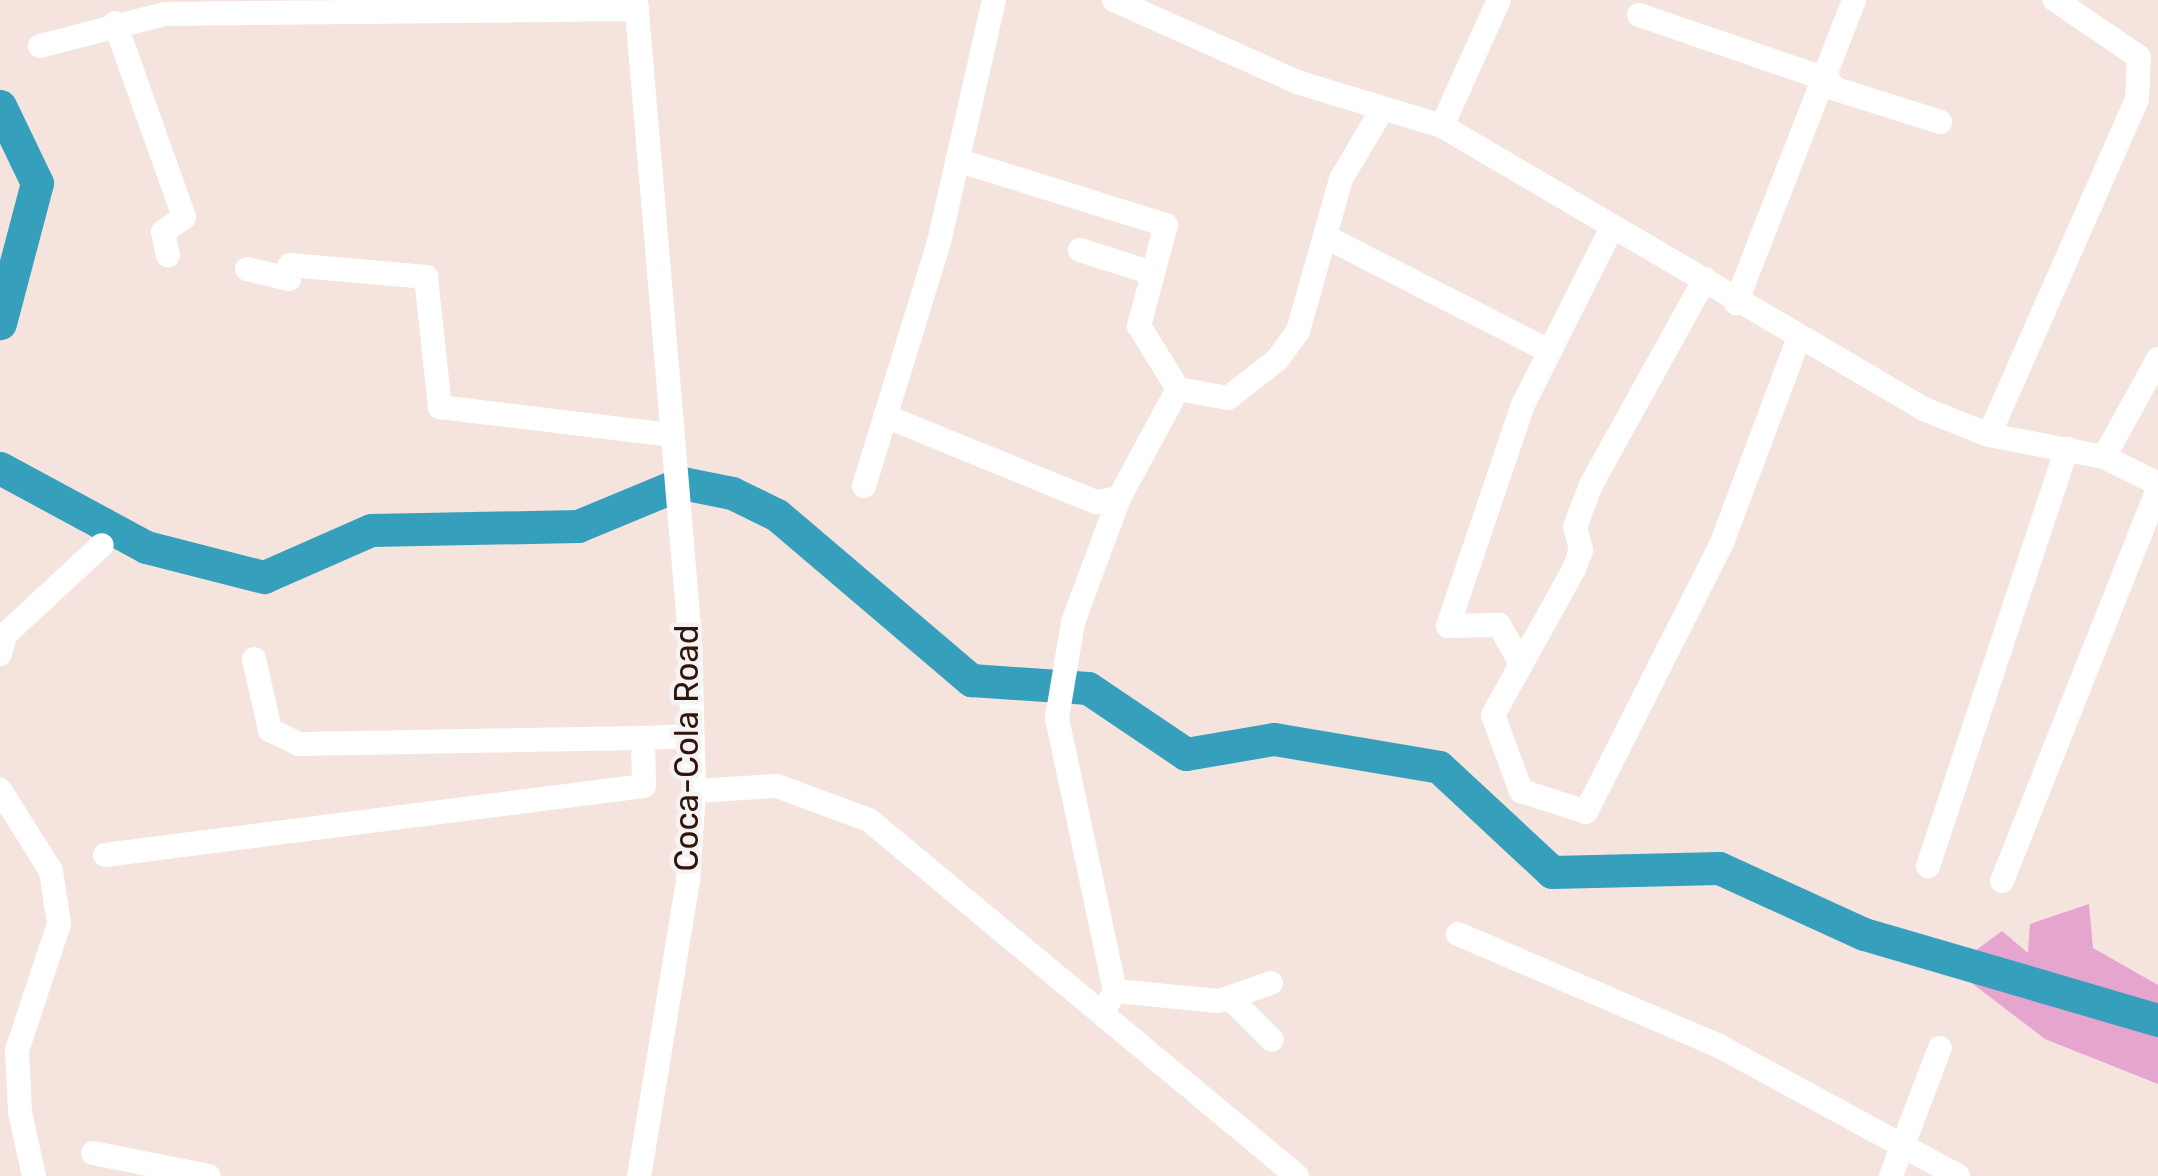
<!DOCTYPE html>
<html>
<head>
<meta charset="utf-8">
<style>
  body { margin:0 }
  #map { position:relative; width:2158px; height:1176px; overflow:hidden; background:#f5e3dd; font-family:Rubik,sans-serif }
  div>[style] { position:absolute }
  .green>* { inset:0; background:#e5a5cf }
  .river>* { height:33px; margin:-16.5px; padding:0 16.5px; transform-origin:16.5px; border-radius:16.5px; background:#369fbc }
  .minor>* { height:24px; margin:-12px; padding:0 12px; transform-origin:12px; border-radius:12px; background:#fff }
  span { translate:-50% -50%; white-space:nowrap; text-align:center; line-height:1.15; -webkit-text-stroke:9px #f4f4f4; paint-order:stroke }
  .street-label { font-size:33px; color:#331409 }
</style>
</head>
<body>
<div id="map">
  <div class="green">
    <i style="clip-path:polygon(2089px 904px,2093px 948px,2158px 985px,2158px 1084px,2045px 1039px,1952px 968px,2002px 931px,2028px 953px,2030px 924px)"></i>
  </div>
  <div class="river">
    <i style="left:0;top:106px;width:85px;rotate:64.3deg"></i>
    <i style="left:37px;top:183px;width:145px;rotate:104.8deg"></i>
    <i style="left:0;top:468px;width:166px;rotate:28.4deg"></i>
    <i style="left:146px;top:547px;width:122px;rotate:14.3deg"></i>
    <i style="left:264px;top:577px;width:117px;rotate:-23.7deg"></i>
    <i style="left:371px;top:530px;width:207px;rotate:-1.1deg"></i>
    <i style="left:578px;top:526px;width:113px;rotate:-22.5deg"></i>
    <i style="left:682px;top:483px;width:51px;rotate:11.3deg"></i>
    <i style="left:732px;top:493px;width:50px;rotate:26.1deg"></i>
    <i style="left:777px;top:515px;width:255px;rotate:40.4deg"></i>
    <i style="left:971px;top:680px;width:117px;rotate:3.9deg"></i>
    <i style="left:1088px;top:688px;width:118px;rotate:34deg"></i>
    <i style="left:1186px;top:754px;width:89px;rotate:-9.7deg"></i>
    <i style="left:1274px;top:739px;width:167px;rotate:9.6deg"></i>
    <i style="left:1439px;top:767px;width:154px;rotate:42.9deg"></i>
    <i style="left:1552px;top:872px;width:167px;rotate:-1.4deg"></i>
    <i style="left:1719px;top:868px;width:159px;rotate:24.5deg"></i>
    <i style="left:1864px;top:934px;width:306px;rotate:16.3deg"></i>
  </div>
  <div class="minor">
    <i style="left:636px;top:0;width:640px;rotate:85.16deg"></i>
    <i style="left:690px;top:638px;width:153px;rotate:88.5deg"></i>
    <i style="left:694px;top:791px;width:90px;rotate:93.8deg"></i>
    <i style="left:688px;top:881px;width:299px;rotate:99.4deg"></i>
    <i style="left:1114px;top:0;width:201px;rotate:24.1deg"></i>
    <i style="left:1297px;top:82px;width:152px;rotate:16.9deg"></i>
    <i style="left:1442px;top:126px;width:559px;rotate:30.42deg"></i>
    <i style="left:1924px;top:409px;width:70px;rotate:21.8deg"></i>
    <i style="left:1989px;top:435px;width:117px;rotate:10.8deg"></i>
    <i style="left:2104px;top:457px;width:60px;rotate:26.6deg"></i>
    <i style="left:1639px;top:15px;width:201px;rotate:18.9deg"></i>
    <i style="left:115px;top:23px;width:206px;rotate:70.4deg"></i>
    <i style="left:184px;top:217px;width:26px;rotate:144deg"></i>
    <i style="left:163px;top:232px;width:24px;rotate:78deg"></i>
    <i style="left:40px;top:46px;width:129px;rotate:-14.4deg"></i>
    <i style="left:165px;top:14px;width:472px;rotate:-0.6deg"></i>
    <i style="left:1823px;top:85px;width:123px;rotate:17.5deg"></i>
    <i style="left:1442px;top:126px;width:138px;rotate:-65.7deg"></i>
    <i style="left:957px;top:160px;width:219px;rotate:17.3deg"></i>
    <i style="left:1166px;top:225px;width:105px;rotate:105deg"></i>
    <i style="left:1139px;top:326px;width:74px;rotate:58.2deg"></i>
    <i style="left:1330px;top:239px;width:244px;rotate:27.1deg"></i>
    <i style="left:1080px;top:250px;width:76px;rotate:17.7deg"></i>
    <i style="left:247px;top:269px;width:43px;rotate:13.4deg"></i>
    <i style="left:289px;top:279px;width:14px;rotate:-86deg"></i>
    <i style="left:290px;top:265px;width:137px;rotate:5deg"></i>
    <i style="left:426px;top:277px;width:131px;rotate:83.9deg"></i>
    <i style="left:440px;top:407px;width:234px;rotate:6.9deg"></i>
    <i style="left:1705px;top:279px;width:235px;rotate:119deg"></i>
    <i style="left:1591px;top:485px;width:45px;rotate:110.9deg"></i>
    <i style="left:1575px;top:527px;width:24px;rotate:75deg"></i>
    <i style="left:1581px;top:550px;width:20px;rotate:110deg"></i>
    <i style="left:1574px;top:569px;width:167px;rotate:119deg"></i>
    <i style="left:1493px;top:715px;width:81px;rotate:69.8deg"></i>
    <i style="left:1521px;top:791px;width:68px;rotate:17.9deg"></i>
    <i style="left:1586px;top:812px;width:299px;rotate:-63.2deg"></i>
    <i style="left:1721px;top:545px;width:219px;rotate:-69.4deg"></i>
    <i style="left:1736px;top:303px;width:325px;rotate:-68.7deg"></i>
    <i style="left:885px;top:416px;width:228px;rotate:22.2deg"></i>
    <i style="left:1096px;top:502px;width:23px;rotate:-10deg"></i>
    <i style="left:1119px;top:498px;width:124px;rotate:-61.6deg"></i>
    <i style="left:1178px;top:389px;width:51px;rotate:10.2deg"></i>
    <i style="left:1228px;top:398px;width:62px;rotate:-37.8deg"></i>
    <i style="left:1277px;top:360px;width:36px;rotate:-54deg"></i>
    <i style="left:1298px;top:331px;width:158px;rotate:-74.2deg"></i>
    <i style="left:1341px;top:179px;width:82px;rotate:-59.4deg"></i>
    <i style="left:1989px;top:435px;width:367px;rotate:-66.2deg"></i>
    <i style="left:2137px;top:99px;width:42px;rotate:-87.3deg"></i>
    <i style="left:2139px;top:57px;width:102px;rotate:-145.8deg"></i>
    <i style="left:2104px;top:457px;width:112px;rotate:-61.1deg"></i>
    <i style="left:864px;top:486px;width:255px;rotate:-72.9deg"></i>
    <i style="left:939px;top:242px;width:248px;rotate:-77.2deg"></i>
    <i style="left:0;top:654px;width:20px;rotate:-75deg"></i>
    <i style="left:5px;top:635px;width:132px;rotate:-42.9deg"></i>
    <i style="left:254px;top:659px;width:73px;rotate:77.3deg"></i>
    <i style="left:270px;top:730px;width:32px;rotate:26deg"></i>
    <i style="left:299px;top:744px;width:344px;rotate:-1deg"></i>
    <i style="left:1521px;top:663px;width:44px;rotate:-120.1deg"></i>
    <i style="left:1499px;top:625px;width:51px;rotate:178.9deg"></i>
    <i style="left:1448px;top:626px;width:231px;rotate:-71.3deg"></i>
    <i style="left:1522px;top:407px;width:201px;rotate:-63.4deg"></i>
    <i style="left:0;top:790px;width:96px;rotate:57.8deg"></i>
    <i style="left:51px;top:871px;width:54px;rotate:81.4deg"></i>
    <i style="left:59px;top:924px;width:133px;rotate:108.4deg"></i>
    <i style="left:17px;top:1050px;width:62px;rotate:87.2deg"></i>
    <i style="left:20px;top:1112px;width:66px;rotate:77.7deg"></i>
    <i style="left:694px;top:791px;width:83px;rotate:-3.4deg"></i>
    <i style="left:777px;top:786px;width:98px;rotate:20.3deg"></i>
    <i style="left:869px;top:820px;width:557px;rotate:39.75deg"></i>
    <i style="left:105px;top:855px;width:543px;rotate:-7.3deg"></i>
    <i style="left:644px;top:786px;width:48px;rotate:-91.2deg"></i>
    <i style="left:643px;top:738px;width:49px;rotate:-2.3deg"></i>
    <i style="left:1928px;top:866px;width:440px;rotate:-71.6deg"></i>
    <i style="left:2002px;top:881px;width:423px;rotate:-68.3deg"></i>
    <i style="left:1458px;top:934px;width:284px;rotate:23.2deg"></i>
    <i style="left:1719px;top:1046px;width:272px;rotate:28.5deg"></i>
    <i style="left:1115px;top:991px;width:279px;rotate:-102deg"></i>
    <i style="left:1057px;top:718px;width:97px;rotate:-80.5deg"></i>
    <i style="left:1073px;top:622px;width:132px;rotate:-69.6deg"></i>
    <i style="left:1230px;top:998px;width:59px;rotate:45deg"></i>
    <i style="left:1107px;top:1005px;width:16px;rotate:-60deg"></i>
    <i style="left:1115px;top:991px;width:104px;rotate:5.5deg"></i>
    <i style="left:1219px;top:1001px;width:55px;rotate:-19.1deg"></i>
    <i style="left:93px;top:1153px;width:118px;rotate:11.2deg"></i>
    <i style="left:1891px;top:1176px;width:137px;rotate:-69.1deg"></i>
  </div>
  <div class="street-label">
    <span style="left:687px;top:748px;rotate:-90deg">Coca-Cola Road</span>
  </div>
</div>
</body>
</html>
